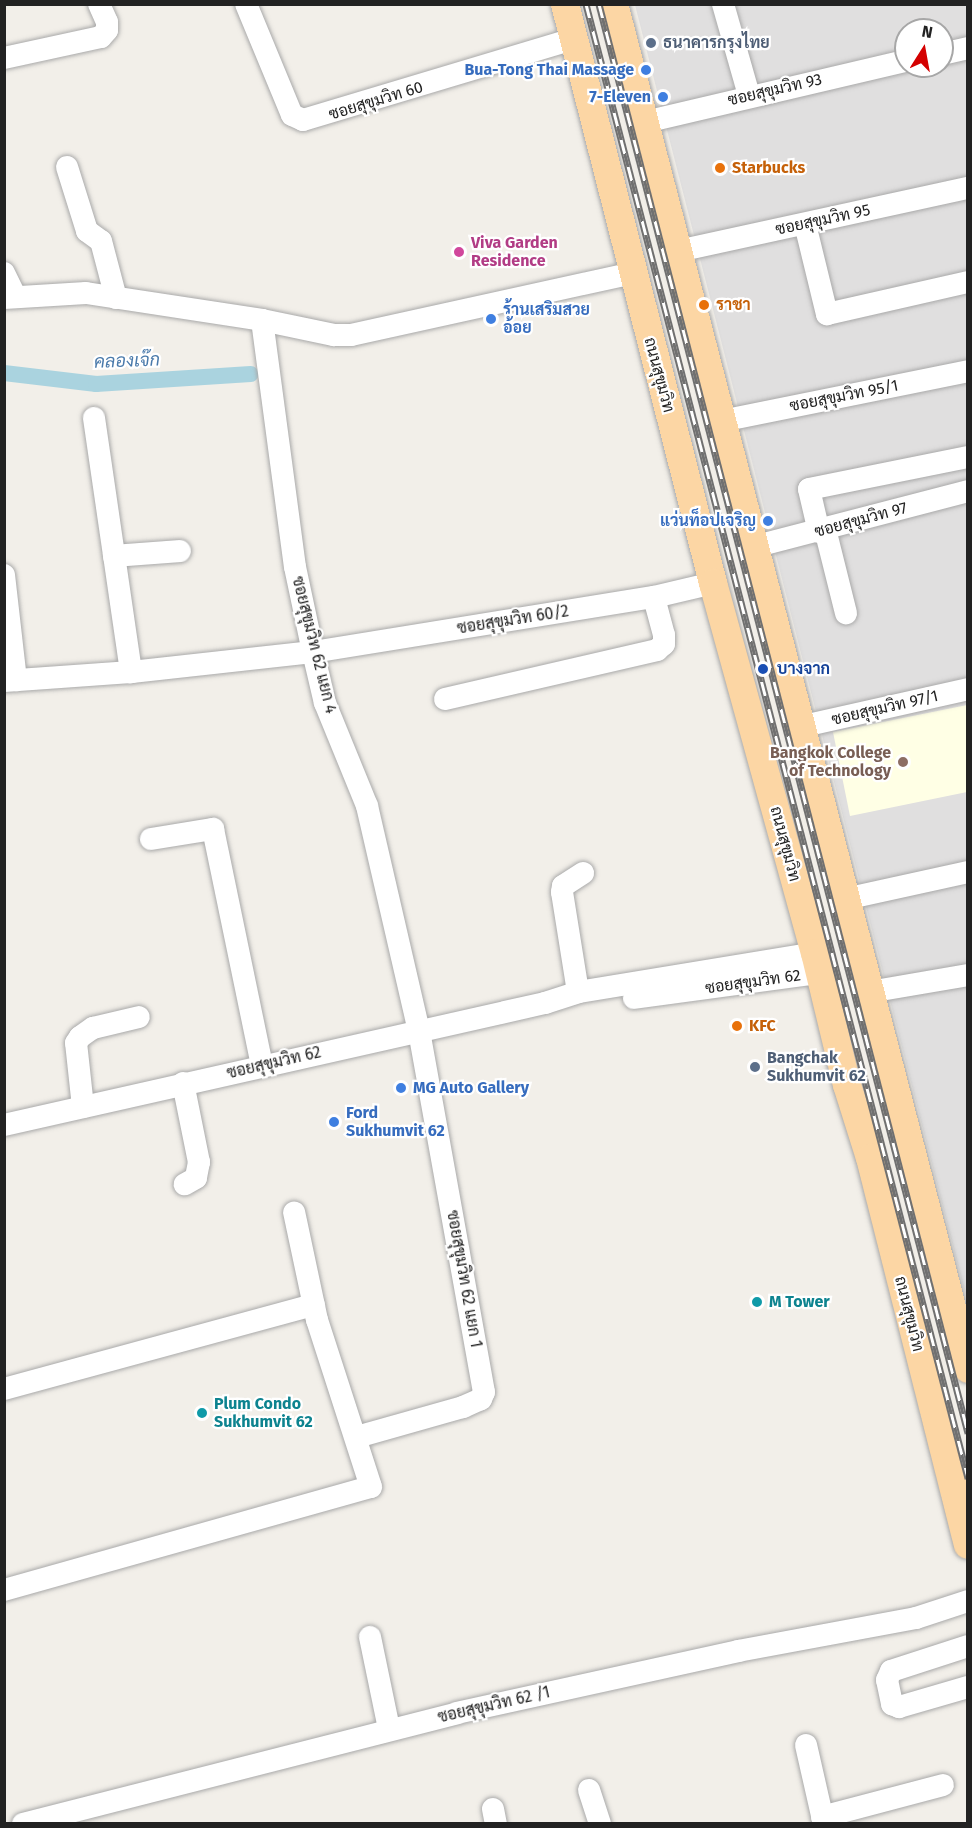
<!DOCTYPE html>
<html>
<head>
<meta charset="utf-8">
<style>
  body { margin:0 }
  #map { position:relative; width:972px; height:1828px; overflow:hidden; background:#f2efe9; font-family:"Fira Sans",Sarabun,sans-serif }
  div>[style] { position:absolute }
  .residential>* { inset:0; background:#e0dfdf }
  .education>* { inset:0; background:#ffffe5 }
  .canal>* { height:16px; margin:-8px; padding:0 8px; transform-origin:8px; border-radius:8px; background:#aad3df }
  .roads { filter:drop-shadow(0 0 2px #a9a9a9) drop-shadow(0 0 2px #a9a9a9) }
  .minor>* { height:22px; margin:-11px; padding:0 11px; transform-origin:11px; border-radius:11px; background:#fff }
  .major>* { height:28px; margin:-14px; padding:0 14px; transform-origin:14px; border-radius:14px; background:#fcd6a4 }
  .rail>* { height:7px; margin-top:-3.5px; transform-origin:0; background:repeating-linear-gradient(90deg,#fff 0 14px,#707070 0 28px); box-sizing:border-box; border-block:2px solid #707070 }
  .dots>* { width:16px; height:16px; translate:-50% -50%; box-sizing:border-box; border:3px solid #fff; border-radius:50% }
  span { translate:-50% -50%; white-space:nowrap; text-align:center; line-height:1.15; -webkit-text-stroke:4.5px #fff; paint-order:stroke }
  .service-label { font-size:16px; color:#4e5e75; font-weight:700 }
  .left { translate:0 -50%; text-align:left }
  .shop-label { font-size:16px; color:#366cbe; font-weight:700 }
  .right { translate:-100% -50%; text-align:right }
  .street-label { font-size:16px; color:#222 }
  .food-label { font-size:16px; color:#c56008; font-weight:700 }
  .hotel-label { font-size:16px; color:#b23c85; font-weight:700 }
  .transit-label { font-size:16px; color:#164399; font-weight:700 }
  .education-label { font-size:16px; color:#785e54; font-weight:700 }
  .culture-label { font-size:16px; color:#0d838f; font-weight:700 }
  .water-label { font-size:18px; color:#4a7aab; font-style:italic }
  .frame { position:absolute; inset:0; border:6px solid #222; pointer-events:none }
  .north { position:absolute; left:894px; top:18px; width:60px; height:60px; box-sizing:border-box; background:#fff; border:2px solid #a7a7a7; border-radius:50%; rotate:11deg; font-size:16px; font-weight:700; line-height:24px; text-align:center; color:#222 }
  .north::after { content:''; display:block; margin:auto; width:21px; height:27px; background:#d40000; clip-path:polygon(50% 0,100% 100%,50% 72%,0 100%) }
</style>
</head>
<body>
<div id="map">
  <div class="residential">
    <i style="clip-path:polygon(evenodd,635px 5px,967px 5px,967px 1301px,635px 5px,906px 30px,942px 30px,942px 66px,906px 66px,906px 30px)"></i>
  </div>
  <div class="education">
    <i style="clip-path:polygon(967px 705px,967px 792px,850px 816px,833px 732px)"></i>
  </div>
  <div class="canal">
    <i style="left:4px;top:373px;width:93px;rotate:6.8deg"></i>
    <i style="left:96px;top:384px;width:155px;rotate:-3.7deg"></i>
  </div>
  <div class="roads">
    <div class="minor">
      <i style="left:246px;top:4px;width:120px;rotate:67.5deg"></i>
      <i style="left:292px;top:115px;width:12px;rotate:24deg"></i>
      <i style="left:303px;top:120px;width:282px;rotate:-16.7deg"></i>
      <i style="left:723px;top:4px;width:95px;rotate:74.1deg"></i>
      <i style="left:942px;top:54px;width:27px;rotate:-13deg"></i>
      <i style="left:4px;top:58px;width:99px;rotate:-12.2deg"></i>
      <i style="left:101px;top:37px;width:9px;rotate:-49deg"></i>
      <i style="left:107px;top:30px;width:8px;rotate:-90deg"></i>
      <i style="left:107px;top:22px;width:20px;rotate:-114deg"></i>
      <i style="left:645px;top:122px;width:268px;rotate:-13.2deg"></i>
      <i style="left:67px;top:167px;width:67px;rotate:72.6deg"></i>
      <i style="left:87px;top:231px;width:17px;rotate:36deg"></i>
      <i style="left:101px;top:241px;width:59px;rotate:75.3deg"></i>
      <i style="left:805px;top:224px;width:93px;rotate:76.3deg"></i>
      <i style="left:827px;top:314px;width:145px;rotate:-12.8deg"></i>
      <i style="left:678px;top:251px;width:297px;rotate:-12.3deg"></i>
      <i style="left:4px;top:273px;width:25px;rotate:64deg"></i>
      <i style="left:4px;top:298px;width:82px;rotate:-3.5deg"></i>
      <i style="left:86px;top:293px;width:178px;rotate:8.7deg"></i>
      <i style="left:262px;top:320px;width:74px;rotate:11.8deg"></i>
      <i style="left:334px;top:335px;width:17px"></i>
      <i style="left:351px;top:335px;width:289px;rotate:-12.4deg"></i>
      <i style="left:262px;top:320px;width:249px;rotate:82.4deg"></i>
      <i style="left:295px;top:567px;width:87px;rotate:78deg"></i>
      <i style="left:313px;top:652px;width:52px;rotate:76.8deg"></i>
      <i style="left:325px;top:703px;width:111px;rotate:67.8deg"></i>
      <i style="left:367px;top:806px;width:231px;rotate:77deg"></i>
      <i style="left:419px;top:1031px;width:367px;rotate:79.8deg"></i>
      <i style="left:484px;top:1392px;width:8px;rotate:113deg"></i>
      <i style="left:481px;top:1399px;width:20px;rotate:156deg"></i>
      <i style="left:463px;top:1407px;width:110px;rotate:164.2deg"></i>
      <i style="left:94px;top:418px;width:257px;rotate:81.7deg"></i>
      <i style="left:721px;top:421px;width:252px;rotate:-11.4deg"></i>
      <i style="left:825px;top:529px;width:87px;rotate:76deg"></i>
      <i style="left:819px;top:532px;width:44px;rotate:-103.1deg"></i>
      <i style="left:809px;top:489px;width:162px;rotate:-11.4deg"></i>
      <i style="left:753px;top:547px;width:222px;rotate:-14.6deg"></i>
      <i style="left:114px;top:556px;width:66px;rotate:-4.3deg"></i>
      <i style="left:4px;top:575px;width:106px;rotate:83.5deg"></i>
      <i style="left:4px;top:681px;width:127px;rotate:-4.1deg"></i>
      <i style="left:131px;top:672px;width:183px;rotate:-6.3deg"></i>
      <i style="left:313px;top:652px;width:345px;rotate:-9.2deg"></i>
      <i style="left:654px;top:597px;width:61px;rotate:-13.3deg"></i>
      <i style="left:445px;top:699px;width:218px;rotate:-13deg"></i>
      <i style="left:657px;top:650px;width:9px;rotate:-41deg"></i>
      <i style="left:664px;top:644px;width:9px;rotate:-90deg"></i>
      <i style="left:664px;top:635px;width:39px;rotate:-105deg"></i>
      <i style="left:803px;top:726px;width:169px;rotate:-12.6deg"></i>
      <i style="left:151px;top:839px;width:63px;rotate:-9.2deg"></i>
      <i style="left:213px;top:829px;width:241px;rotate:78.3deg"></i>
      <i style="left:845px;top:899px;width:126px;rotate:-12.4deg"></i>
      <i style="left:578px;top:992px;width:101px;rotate:-99.1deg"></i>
      <i style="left:562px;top:892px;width:6px;rotate:-81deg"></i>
      <i style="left:563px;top:886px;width:24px;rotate:-33deg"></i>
      <i style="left:869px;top:992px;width:100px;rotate:-9.7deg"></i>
      <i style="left:634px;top:998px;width:187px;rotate:-7.7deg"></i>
      <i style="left:183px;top:1083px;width:81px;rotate:78.6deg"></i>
      <i style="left:199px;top:1162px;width:16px;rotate:101deg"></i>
      <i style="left:196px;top:1178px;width:13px;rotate:151deg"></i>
      <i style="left:83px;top:1107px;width:64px;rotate:-96.2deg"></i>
      <i style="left:76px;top:1043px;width:7px;rotate:-56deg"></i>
      <i style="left:80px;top:1037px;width:16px;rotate:-35deg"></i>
      <i style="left:93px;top:1028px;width:47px;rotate:-13.4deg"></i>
      <i style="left:4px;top:1125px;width:555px;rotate:-12.71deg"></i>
      <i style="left:545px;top:1003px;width:35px;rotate:-18deg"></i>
      <i style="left:578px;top:992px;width:240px;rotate:-9.3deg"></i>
      <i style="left:4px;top:1389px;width:321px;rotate:-15.2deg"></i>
      <i style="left:4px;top:1590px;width:381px;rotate:-15.7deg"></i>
      <i style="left:371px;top:1487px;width:176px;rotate:-107.9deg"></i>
      <i style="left:317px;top:1320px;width:110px;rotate:-102deg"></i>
      <i style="left:370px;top:1637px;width:94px;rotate:78.3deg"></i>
      <i style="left:968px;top:1646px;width:81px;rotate:162deg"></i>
      <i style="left:891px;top:1671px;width:10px;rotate:114deg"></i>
      <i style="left:887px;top:1680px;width:25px;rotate:78deg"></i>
      <i style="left:892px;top:1704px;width:8px;rotate:23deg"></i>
      <i style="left:899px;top:1707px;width:72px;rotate:-16.2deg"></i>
      <i style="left:806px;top:1745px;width:81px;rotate:77.2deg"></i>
      <i style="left:589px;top:1790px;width:36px;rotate:72deg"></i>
      <i style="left:493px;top:1809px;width:15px;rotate:79deg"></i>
      <i style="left:822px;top:1817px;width:125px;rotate:-14.8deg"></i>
      <i style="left:23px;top:1824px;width:448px;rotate:-14.3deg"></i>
      <i style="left:457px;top:1713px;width:288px;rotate:-12.4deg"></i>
      <i style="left:738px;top:1651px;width:181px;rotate:-10.5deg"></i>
      <i style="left:916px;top:1618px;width:55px;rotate:-18.1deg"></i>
    </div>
    <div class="major">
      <i style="left:565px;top:4px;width:598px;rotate:75.66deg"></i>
      <i style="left:713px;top:583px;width:384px;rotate:74.6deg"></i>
      <i style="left:815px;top:953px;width:136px;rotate:76.4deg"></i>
      <i style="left:847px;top:1085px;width:77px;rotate:72.5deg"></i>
      <i style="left:870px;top:1158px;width:399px;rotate:75.8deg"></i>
      <i style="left:614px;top:4px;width:1410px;rotate:75.46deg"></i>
    </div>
  </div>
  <div class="rail">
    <i style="left:586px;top:4px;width:1523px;rotate:75.47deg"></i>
    <i style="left:599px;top:4px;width:1476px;rotate:75.52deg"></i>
  </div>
  <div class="dots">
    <i style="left:651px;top:43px;background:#5c6f8a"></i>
    <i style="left:646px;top:70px;background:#3f7fe0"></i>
    <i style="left:663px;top:97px;background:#3f7fe0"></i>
    <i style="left:720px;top:168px;background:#e8710a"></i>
    <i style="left:459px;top:252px;background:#d1479c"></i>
    <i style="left:704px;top:305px;background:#e8710a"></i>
    <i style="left:491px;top:319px;background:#3f7fe0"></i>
    <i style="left:768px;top:521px;background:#3f7fe0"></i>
    <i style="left:763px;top:669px;background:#1a4fb4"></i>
    <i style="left:903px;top:762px;background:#8d6e63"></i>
    <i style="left:737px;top:1026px;background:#e8710a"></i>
    <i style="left:755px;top:1067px;background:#5c6f8a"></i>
    <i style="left:401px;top:1088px;background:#3f7fe0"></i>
    <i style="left:334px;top:1122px;background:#3f7fe0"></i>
    <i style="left:757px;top:1302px;background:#0f9aa8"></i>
    <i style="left:202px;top:1413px;background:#0f9aa8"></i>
  </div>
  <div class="service-label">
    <span class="left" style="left:663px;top:43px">ธนาคารกรุงไทย</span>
    <span class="left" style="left:767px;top:1067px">Bangchak<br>Sukhumvit 62</span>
  </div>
  <div class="shop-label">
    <span class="right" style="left:634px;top:70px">Bua-Tong Thai Massage</span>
    <span class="right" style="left:651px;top:97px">7-Eleven</span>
    <span class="left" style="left:503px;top:319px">ร้านเสริมสวย<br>อ้อย</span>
    <span class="right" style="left:756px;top:521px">แว่นท็อปเจริญ</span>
    <span class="left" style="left:413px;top:1088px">MG Auto Gallery</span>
    <span class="left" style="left:346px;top:1122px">Ford<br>Sukhumvit 62</span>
  </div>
  <div class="street-label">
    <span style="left:775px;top:90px;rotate:-13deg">ซอยสุขุมวิท 93</span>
    <span style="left:376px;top:101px;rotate:-17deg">ซอยสุขุมวิท 60</span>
    <span style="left:823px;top:220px;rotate:-12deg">ซอยสุขุมวิท 95</span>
    <span style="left:659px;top:375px;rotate:75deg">ถนนสุขุมวิท</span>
    <span style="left:844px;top:396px;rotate:-11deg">ซอยสุขุมวิท 95/1</span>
    <span style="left:861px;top:520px;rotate:-15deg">ซอยสุขุมวิท 97</span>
    <span style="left:513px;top:620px;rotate:-9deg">ซอยสุขุมวิท 60/2</span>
    <span style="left:314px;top:645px;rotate:76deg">ซอยสุขุมวิท 62 แยก 4</span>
    <span style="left:885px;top:708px;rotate:-13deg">ซอยสุขุมวิท 97/1</span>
    <span style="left:785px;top:844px;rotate:75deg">ถนนสุขุมวิท</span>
    <span style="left:753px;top:982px;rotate:-8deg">ซอยสุขุมวิท 62</span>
    <span style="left:274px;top:1063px;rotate:-13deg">ซอยสุขุมวิท 62</span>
    <span style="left:464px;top:1279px;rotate:80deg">ซอยสุขุมวิท 62 แยก 1</span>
    <span style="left:909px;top:1314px;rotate:76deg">ถนนสุขุมวิท</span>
    <span style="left:494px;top:1705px;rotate:-13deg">ซอยสุขุมวิท 62 /1</span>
  </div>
  <div class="food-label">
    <span class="left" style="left:732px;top:168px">Starbucks</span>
    <span class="left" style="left:716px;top:305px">ราชา</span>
    <span class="left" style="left:749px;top:1026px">KFC</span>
  </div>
  <div class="hotel-label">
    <span class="left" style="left:471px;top:252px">Viva Garden<br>Residence</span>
  </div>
  <div class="transit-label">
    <span class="left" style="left:777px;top:669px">บางจาก</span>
  </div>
  <div class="education-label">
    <span class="right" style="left:891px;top:762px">Bangkok College<br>of Technology</span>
  </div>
  <div class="culture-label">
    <span class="left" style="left:769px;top:1302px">M Tower</span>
    <span class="left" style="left:214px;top:1413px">Plum Condo<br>Sukhumvit 62</span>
  </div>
  <div class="water-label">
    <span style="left:127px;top:361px;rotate:-2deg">คลองเจ๊ก</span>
  </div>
  <div class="frame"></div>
  <div class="north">N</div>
</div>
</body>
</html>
